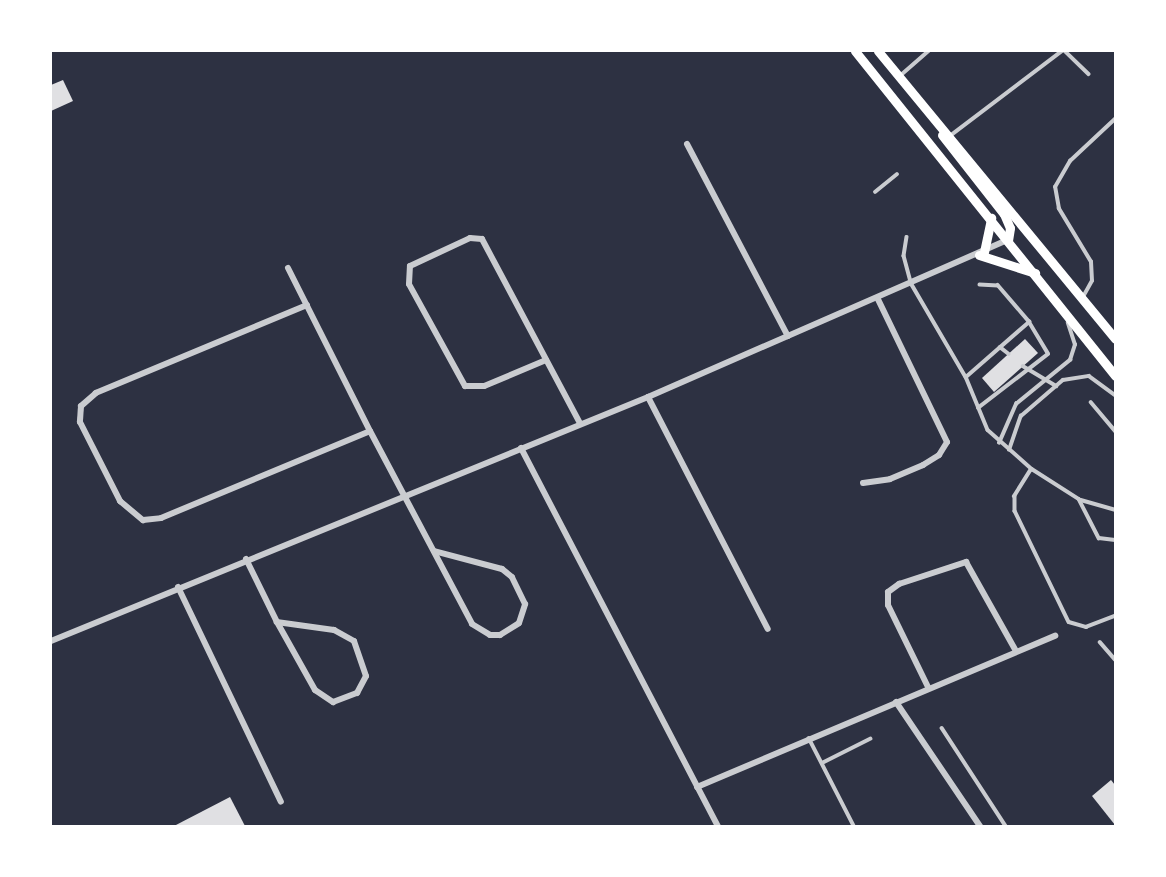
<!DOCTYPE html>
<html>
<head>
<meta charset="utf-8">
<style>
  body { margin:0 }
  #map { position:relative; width:1166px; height:877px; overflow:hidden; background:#2d3142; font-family:"Work Sans",sans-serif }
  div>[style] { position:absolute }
  .building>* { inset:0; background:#e0e0e3 }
  .service>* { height:3.5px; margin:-1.75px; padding:0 1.75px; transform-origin:1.75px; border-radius:1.75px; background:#caccd0 }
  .minor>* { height:6px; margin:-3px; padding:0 3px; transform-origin:3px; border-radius:3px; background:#caccd0 }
  .secondary>* { height:9px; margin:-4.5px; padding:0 4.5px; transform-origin:4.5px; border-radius:4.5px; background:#fff }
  span { translate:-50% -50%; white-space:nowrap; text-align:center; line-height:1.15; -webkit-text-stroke:6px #fff; paint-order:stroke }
  .frame { position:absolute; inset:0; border:52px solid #fff; pointer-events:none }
</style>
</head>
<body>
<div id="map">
  <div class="building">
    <i style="clip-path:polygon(63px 80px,73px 101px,51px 111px,51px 85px)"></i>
    <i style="clip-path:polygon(1025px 339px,1038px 353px,994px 392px,982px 378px)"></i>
    <i style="clip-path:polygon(1111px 780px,1115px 785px,1115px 825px,1092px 796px)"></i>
    <i style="clip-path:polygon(230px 797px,245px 826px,174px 826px)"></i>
  </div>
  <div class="service">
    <i style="left:1065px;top:51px;width:33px;rotate:44deg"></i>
    <i style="left:901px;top:75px;width:37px;rotate:-41deg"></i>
    <i style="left:950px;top:136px;width:141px;rotate:-37.2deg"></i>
    <i style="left:875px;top:192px;width:28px;rotate:-39deg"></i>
    <i style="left:907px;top:237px;width:19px;rotate:99deg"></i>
    <i style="left:904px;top:256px;width:28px;rotate:75deg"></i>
    <i style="left:911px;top:283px;width:109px;rotate:59.7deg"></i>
    <i style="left:966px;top:377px;width:57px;rotate:67.5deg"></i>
    <i style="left:988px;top:430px;width:59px;rotate:41.6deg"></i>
    <i style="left:1032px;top:469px;width:56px;rotate:32.6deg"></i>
    <i style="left:1079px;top:499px;width:44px;rotate:62.9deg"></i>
    <i style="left:1099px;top:538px;width:16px;rotate:7deg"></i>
    <i style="left:1083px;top:297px;width:18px;rotate:-61deg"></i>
    <i style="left:1092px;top:281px;width:19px;rotate:-93deg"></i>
    <i style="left:1091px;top:262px;width:62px;rotate:-121.1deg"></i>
    <i style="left:1059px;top:209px;width:22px;rotate:-100deg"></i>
    <i style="left:1055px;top:187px;width:30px;rotate:-60deg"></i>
    <i style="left:1070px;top:161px;width:62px;rotate:-43deg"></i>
    <i style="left:1000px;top:347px;width:11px;rotate:38deg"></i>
    <i style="left:1023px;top:366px;width:39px;rotate:31deg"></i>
    <i style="left:966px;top:377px;width:84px;rotate:-41.1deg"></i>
    <i style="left:1029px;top:322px;width:48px;rotate:-130.7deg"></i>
    <i style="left:998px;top:286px;width:18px;rotate:-177deg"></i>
    <i style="left:1091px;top:402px;width:38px;rotate:50deg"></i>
    <i style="left:978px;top:408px;width:88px;rotate:-37.6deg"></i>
    <i style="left:1048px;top:354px;width:37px;rotate:-121deg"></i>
    <i style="left:999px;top:443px;width:43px;rotate:-66.4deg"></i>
    <i style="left:1016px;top:404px;width:70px;rotate:-39.2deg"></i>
    <i style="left:1070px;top:360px;width:16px;rotate:-72deg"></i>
    <i style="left:1075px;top:345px;width:23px;rotate:-108deg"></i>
    <i style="left:1009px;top:450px;width:36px;rotate:-71deg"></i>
    <i style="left:1021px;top:416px;width:55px;rotate:-40.6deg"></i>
    <i style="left:1063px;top:380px;width:26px;rotate:-9deg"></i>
    <i style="left:1089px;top:376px;width:32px;rotate:36deg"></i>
    <i style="left:1031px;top:470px;width:31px;rotate:122deg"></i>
    <i style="left:1015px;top:496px;width:15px;rotate:90deg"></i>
    <i style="left:1015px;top:511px;width:123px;rotate:64.1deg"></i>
    <i style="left:1069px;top:622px;width:18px;rotate:16deg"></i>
    <i style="left:1086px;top:627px;width:31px;rotate:-21deg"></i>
    <i style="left:1081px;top:500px;width:35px;rotate:16deg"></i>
    <i style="left:1100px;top:642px;width:23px;rotate:49deg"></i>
    <i style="left:942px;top:728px;width:117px;rotate:56.9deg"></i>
    <i style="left:809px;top:738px;width:99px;rotate:62.9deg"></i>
    <i style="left:822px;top:763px;width:54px;rotate:-26.6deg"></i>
  </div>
  <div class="minor">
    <i style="left:687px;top:144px;width:217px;rotate:62.3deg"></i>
    <i style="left:288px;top:268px;width:182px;rotate:63.3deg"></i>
    <i style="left:370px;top:431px;width:218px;rotate:62.1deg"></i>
    <i style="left:472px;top:624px;width:21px;rotate:31deg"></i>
    <i style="left:490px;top:635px;width:10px"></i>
    <i style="left:500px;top:635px;width:22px;rotate:-32deg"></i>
    <i style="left:519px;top:623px;width:20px;rotate:-72deg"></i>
    <i style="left:525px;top:604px;width:30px;rotate:-116deg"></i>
    <i style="left:512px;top:577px;width:13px;rotate:-141deg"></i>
    <i style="left:502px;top:569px;width:70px;rotate:-165.2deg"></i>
    <i style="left:307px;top:305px;width:229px;rotate:157.4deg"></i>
    <i style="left:96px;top:393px;width:20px;rotate:139deg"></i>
    <i style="left:81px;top:406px;width:16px;rotate:94deg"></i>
    <i style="left:80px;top:422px;width:89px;rotate:63.1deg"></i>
    <i style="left:120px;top:501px;width:30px;rotate:40deg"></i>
    <i style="left:143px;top:520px;width:18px;rotate:-6deg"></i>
    <i style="left:161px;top:518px;width:226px;rotate:-22.6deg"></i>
    <i style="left:546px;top:360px;width:67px;rotate:157.2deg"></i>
    <i style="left:484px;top:386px;width:19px;rotate:180deg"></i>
    <i style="left:465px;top:386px;width:116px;rotate:-118.8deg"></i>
    <i style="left:409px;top:284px;width:18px;rotate:-87deg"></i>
    <i style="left:410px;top:266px;width:66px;rotate:-25deg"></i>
    <i style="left:470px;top:238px;width:12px;rotate:5deg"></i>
    <i style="left:482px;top:239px;width:208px;rotate:62deg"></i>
    <i style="left:648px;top:397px;width:261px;rotate:62.7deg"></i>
    <i style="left:521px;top:448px;width:426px;rotate:62.5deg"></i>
    <i style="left:863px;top:483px;width:27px;rotate:-8deg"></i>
    <i style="left:890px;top:479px;width:36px;rotate:-23deg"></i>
    <i style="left:923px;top:465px;width:19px;rotate:-32deg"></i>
    <i style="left:939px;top:455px;width:15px;rotate:-58deg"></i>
    <i style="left:947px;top:442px;width:159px;rotate:-115.8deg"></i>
    <i style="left:246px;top:559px;width:70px;rotate:63.8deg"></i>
    <i style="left:277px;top:622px;width:78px;rotate:60.8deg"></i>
    <i style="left:315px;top:690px;width:22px;rotate:34deg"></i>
    <i style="left:333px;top:702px;width:26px;rotate:-21deg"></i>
    <i style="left:357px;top:693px;width:19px;rotate:-62deg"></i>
    <i style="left:366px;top:676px;width:37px;rotate:-109deg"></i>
    <i style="left:354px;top:641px;width:23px;rotate:-151deg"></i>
    <i style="left:334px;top:630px;width:58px;rotate:-172deg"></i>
    <i style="left:178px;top:587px;width:238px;rotate:64.4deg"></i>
    <i style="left:51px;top:641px;width:645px;rotate:-22.23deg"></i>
    <i style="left:648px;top:397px;width:392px;rotate:-23.6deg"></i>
    <i style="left:928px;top:687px;width:91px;rotate:-116deg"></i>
    <i style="left:888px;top:605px;width:13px;rotate:-90deg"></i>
    <i style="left:888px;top:592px;width:14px;rotate:-36deg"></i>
    <i style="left:899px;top:584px;width:71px;rotate:-18.2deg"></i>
    <i style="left:966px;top:562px;width:102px;rotate:60.7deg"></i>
    <i style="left:896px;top:702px;width:150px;rotate:55.9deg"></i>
    <i style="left:697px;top:787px;width:389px;rotate:-22.9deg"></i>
  </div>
  <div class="secondary">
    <i style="left:855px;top:51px;width:416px;rotate:51.3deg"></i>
    <i style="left:878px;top:51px;width:373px;rotate:50.5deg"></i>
    <i style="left:942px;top:135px;width:100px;rotate:51.9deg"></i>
    <i style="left:1004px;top:214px;width:15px;rotate:67deg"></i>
    <i style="left:1010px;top:228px;width:12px;rotate:99deg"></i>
    <i style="left:984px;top:252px;width:35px;rotate:-78deg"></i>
    <i style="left:979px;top:255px;width:59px;rotate:17.8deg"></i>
  </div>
  <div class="frame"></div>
</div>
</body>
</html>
